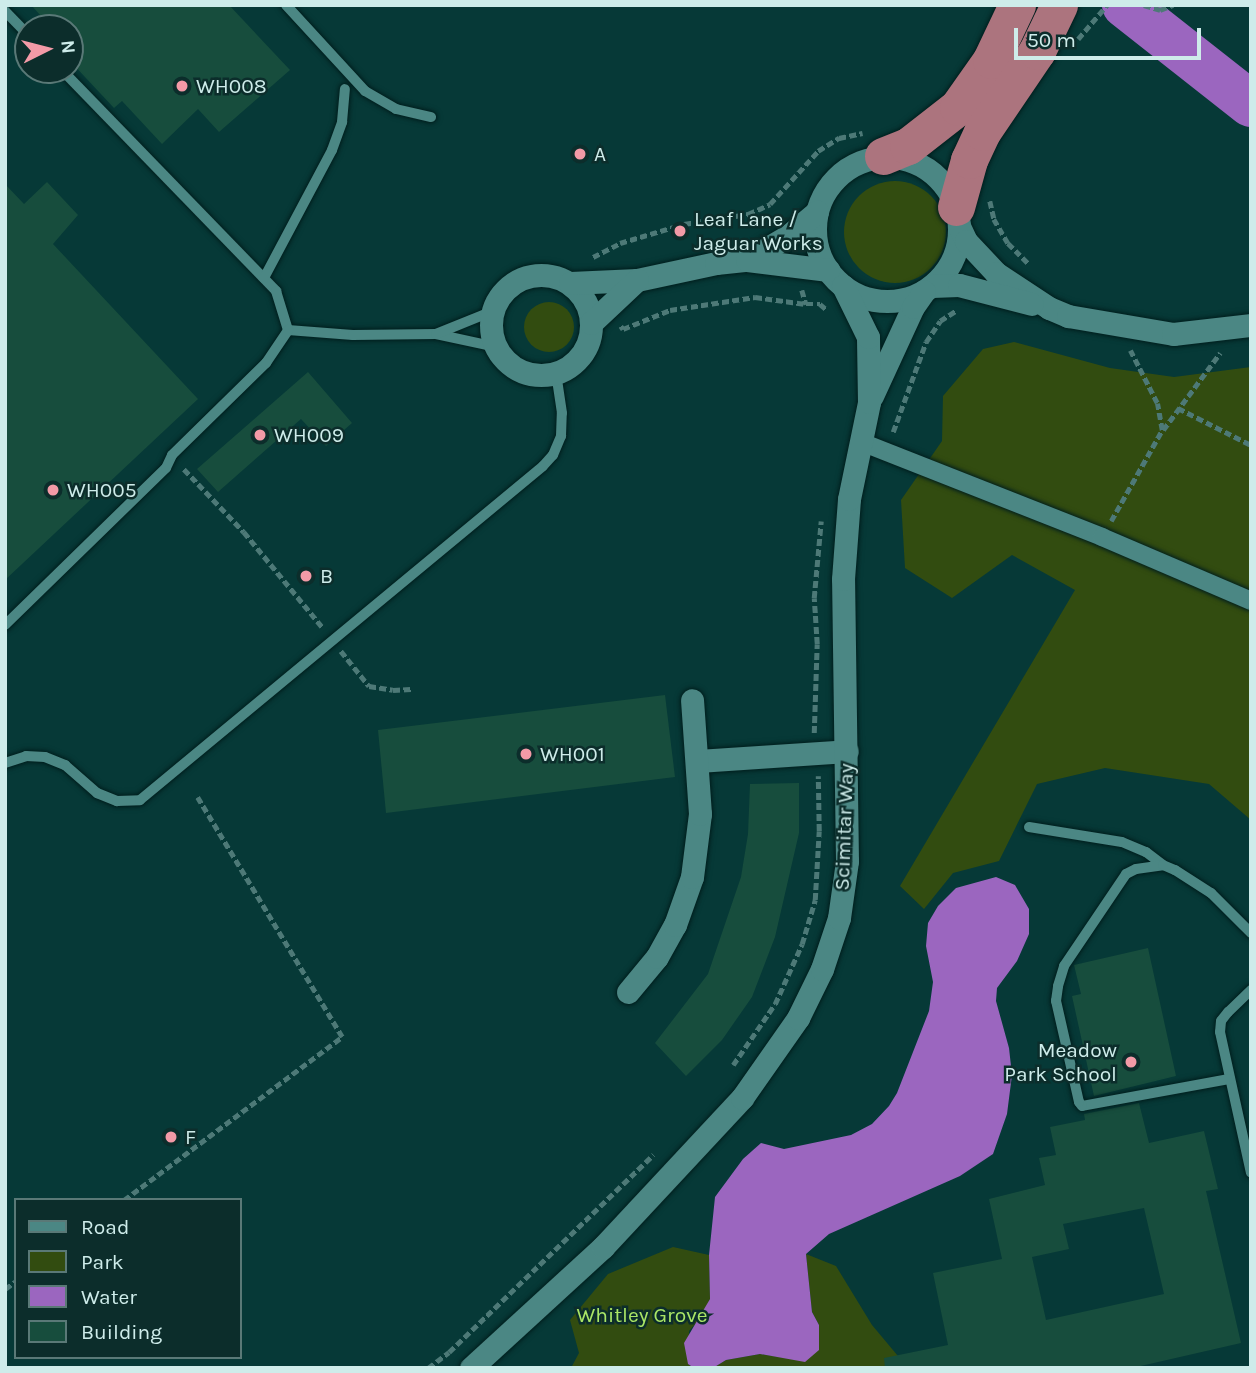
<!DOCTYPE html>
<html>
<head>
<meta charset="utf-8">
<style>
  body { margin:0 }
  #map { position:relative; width:1256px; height:1373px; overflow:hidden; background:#063937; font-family:Karla,sans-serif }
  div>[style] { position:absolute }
  .green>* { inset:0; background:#324c10 }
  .round { border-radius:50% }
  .water>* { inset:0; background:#9b66bf }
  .river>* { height:46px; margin:-23px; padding:0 23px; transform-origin:23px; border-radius:23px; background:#9b66bf }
  .building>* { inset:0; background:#174d3d }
  .path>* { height:4.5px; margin-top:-2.25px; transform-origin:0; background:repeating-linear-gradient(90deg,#4d7977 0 7px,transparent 0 10.5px) }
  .roads { filter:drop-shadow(0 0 2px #001e1d) drop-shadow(0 0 2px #001e1d) }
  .service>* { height:10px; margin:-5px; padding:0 5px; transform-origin:5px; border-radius:5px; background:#4b8784 }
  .pedestrian>* { height:18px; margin:-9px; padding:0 9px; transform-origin:9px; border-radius:9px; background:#4b8784 }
  .minor>* { height:23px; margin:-11.5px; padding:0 11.5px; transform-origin:11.5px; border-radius:11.5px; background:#4b8784 }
  .minor>.ring { margin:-11.5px; padding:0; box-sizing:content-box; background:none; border:23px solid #4b8784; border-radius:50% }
  .trunk>* { height:37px; margin:-18.5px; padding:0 18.5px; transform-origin:18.5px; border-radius:18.5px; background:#ac747e }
  .dots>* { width:19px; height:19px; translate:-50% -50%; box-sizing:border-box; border:4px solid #0c2d2b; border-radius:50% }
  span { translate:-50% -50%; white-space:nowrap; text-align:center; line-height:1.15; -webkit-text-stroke:5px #0c2d2b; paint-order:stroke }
  .poi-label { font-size:21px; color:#ceecea }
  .left { translate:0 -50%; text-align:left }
  .right { translate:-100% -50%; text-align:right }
  .street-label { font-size:21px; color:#ceecea }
  .park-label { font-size:21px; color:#aae666 }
  .frame { position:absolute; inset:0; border:7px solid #ceecea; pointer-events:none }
  .legend { position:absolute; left:14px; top:1198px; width:228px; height:161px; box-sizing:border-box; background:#0c2d2b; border:2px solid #5a7977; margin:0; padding:9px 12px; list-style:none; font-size:21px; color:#ceecea }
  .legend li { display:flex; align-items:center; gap:14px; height:35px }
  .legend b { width:35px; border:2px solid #5a7977 }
  .north { position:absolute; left:14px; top:14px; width:70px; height:70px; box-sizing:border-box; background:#0c2d2b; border:2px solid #5a7977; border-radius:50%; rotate:84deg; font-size:19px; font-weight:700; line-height:28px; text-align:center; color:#ceecea }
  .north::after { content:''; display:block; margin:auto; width:24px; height:32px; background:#f39aa7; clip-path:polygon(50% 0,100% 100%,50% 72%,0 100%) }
  .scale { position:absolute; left:1014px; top:28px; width:187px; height:32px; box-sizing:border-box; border:4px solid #ceecea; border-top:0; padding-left:9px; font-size:21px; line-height:24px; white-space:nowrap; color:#ceecea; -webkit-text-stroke:5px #0c2d2b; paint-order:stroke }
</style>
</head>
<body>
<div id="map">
  <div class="green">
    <i class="round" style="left:844px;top:181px;width:102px;height:102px"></i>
    <i class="round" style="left:524px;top:302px;width:50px;height:50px"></i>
    <i style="clip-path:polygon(1014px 342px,1110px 368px,1174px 377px,1251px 367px,1251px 820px,1209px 784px,1105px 768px,1037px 784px,999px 861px,953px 873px,924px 909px,900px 886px,1075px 590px,1012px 555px,952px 598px,905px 568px,901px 500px,942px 441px,943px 396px,983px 349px)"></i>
    <i style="clip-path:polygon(673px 1247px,709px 1255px,710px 1299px,703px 1315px,689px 1331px,688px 1364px,694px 1368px,571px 1368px,579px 1353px,570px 1320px,608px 1274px)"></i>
    <i style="clip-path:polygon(806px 1254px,836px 1266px,872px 1325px,908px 1368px,713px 1368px,726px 1360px,760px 1354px,805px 1361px,819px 1325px,812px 1312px)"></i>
  </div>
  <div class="water">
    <i style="clip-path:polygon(996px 877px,1015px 885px,1029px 909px,1029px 934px,1017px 961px,997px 988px,996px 1001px,1009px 1048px,1012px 1075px,1007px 1114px,993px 1154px,960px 1176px,829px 1234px,806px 1254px,812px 1312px,819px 1325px,819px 1350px,805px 1362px,760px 1354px,726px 1360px,713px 1368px,694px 1368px,688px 1364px,684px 1343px,710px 1299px,709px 1255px,715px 1197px,743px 1159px,761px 1143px,784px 1149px,851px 1135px,872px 1124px,889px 1106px,897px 1093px,929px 1011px,933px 982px,926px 946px,928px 923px,938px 906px,956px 888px)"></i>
  </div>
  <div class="river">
    <i style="left:1125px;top:5px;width:160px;rotate:38.2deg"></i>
  </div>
  <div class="building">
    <i style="clip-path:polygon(31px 5px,229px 5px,290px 70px,219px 132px,198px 109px,162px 144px,122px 101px,114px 108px,70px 61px,70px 28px,52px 28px)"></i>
    <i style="clip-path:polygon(47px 182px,78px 215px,53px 244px,198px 399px,5px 580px,5px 184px,24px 204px)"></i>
    <i style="clip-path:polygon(308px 372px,352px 423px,326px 446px,301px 419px,218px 492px,197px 469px)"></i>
    <i style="clip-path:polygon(665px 695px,675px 777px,386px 813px,378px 730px)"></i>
    <i style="clip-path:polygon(799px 783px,799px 833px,775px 937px,752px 997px,722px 1040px,686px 1076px,655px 1043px,708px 974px,741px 877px,748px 834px,750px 784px)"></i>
    <i style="clip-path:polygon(1148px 948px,1176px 1076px,1094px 1096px,1072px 996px,1081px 994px,1074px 965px)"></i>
    <i style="clip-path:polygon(evenodd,1139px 1103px,1149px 1143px,1204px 1131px,1218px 1189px,1206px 1191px,1241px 1343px,1132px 1368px,885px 1368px,884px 1358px,948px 1345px,933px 1273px,1002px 1259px,989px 1199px,1045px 1185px,1039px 1158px,1056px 1155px,1050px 1127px,1085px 1120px,1084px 1114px,1139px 1103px,1144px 1208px,1164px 1294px,1046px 1320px,1032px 1257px,1069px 1249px,1063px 1224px,1144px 1208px)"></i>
  </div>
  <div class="path">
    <i style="left:1144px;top:5px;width:17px;rotate:17deg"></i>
    <i style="left:1160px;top:10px;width:14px;rotate:-21deg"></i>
    <i style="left:1078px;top:39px;width:45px;rotate:-49.5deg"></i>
    <i style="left:990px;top:201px;width:18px;rotate:77deg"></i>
    <i style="left:994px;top:219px;width:28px;rotate:60deg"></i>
    <i style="left:1008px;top:243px;width:28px;rotate:45deg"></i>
    <i style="left:593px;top:257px;width:30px;rotate:-27deg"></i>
    <i style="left:620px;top:243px;width:67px;rotate:-16.5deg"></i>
    <i style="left:684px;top:224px;width:65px;rotate:-8.9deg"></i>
    <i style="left:748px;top:214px;width:24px;rotate:-24deg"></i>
    <i style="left:770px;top:204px;width:72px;rotate:-47.8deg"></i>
    <i style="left:818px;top:151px;width:25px;rotate:-32deg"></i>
    <i style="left:839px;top:138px;width:24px;rotate:-12deg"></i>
    <i style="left:802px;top:290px;width:15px;rotate:74deg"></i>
    <i style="left:806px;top:304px;width:14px"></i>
    <i style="left:820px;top:304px;width:8px;rotate:40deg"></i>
    <i style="left:621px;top:326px;width:4px;rotate:56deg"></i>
    <i style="left:623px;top:329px;width:51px;rotate:-22deg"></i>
    <i style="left:670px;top:310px;width:86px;rotate:-8.7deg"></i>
    <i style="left:755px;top:297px;width:51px;rotate:7.8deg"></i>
    <i style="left:1178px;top:408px;width:82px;rotate:26.9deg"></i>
    <i style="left:1163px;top:430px;width:96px;rotate:-53.5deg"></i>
    <i style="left:893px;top:432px;width:96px;rotate:-69.9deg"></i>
    <i style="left:926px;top:342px;width:25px;rotate:-56deg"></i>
    <i style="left:940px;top:321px;width:20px;rotate:-33deg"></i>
    <i style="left:184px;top:469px;width:87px;rotate:46.4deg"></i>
    <i style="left:244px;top:532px;width:124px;rotate:50.5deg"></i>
    <i style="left:1111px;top:521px;width:104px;rotate:-60.7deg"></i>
    <i style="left:1162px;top:430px;width:27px;rotate:-100deg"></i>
    <i style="left:1157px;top:403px;width:59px;rotate:-117deg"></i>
    <i style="left:341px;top:651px;width:45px;rotate:51.3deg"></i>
    <i style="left:369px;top:686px;width:24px;rotate:9deg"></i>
    <i style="left:393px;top:690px;width:18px;rotate:-3deg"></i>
    <i style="left:814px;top:733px;width:89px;rotate:-88.1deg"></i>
    <i style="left:817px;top:644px;width:46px;rotate:-93.7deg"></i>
    <i style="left:814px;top:598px;width:77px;rotate:-84.8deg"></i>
    <i style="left:733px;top:1065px;width:74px;rotate:-55.5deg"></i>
    <i style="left:775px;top:1004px;width:66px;rotate:-65.8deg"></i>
    <i style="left:802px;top:944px;width:46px;rotate:-73.5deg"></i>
    <i style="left:815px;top:900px;width:69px;rotate:-86.7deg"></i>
    <i style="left:819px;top:831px;width:55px;rotate:-91deg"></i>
    <i style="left:124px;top:1200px;width:272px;rotate:-36.8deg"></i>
    <i style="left:342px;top:1037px;width:280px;rotate:-121.1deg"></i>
    <i style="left:5px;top:1289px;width:14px;rotate:-36deg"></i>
    <i style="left:428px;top:1368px;width:26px;rotate:-37deg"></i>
    <i style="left:449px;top:1352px;width:284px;rotate:-44deg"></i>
  </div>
  <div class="roads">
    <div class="service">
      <i style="left:286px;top:5px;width:117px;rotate:47.4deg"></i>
      <i style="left:365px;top:91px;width:36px;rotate:30deg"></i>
      <i style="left:396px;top:109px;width:36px;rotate:13deg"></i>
      <i style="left:5px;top:11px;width:33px;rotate:46deg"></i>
      <i style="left:62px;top:70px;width:308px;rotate:45.9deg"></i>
      <i style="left:276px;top:291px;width:41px;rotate:72.9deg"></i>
      <i style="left:264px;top:278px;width:145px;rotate:-62deg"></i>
      <i style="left:332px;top:150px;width:30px;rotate:-70deg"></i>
      <i style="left:342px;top:122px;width:33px;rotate:-85deg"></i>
      <i style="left:288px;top:330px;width:65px;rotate:4.4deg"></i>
      <i style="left:353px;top:335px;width:83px;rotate:-0.7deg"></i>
      <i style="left:436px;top:334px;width:61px;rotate:12.2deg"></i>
      <i style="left:436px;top:334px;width:61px;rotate:-22deg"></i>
      <i style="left:5px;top:625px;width:225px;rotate:-44.3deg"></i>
      <i style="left:166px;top:468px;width:14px;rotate:-65deg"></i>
      <i style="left:172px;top:455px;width:132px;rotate:-44.4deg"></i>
      <i style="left:266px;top:363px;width:40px;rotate:-56deg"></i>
      <i style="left:5px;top:763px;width:22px;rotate:-18deg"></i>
      <i style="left:26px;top:756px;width:19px;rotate:3deg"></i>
      <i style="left:45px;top:757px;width:22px;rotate:22deg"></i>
      <i style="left:65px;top:765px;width:43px;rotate:41.2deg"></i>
      <i style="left:97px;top:793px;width:22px;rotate:22deg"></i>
      <i style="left:117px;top:801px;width:23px;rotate:-2deg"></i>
      <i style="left:140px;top:800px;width:523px;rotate:-39.65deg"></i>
      <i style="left:543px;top:466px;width:15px;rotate:-48deg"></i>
      <i style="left:553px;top:455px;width:21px;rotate:-67deg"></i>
      <i style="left:561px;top:436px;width:23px;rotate:-88deg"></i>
      <i style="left:562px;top:413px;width:40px;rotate:-98.5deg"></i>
      <i style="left:1029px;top:827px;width:94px;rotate:9.2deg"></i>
      <i style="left:1122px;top:842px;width:26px;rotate:23deg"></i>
      <i style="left:1146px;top:852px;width:21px;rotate:37deg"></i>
      <i style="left:1251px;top:990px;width:32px;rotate:136deg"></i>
      <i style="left:1228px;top:1012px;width:11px;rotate:128deg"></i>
      <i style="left:1221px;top:1021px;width:11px;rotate:95deg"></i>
      <i style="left:1220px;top:1032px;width:144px;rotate:77.6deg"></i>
      <i style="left:1229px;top:1079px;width:149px;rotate:169.6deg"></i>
      <i style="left:1082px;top:1106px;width:5px;rotate:-127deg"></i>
      <i style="left:1079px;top:1102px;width:104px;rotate:-102.8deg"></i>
      <i style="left:1056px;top:1001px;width:15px;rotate:-82deg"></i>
      <i style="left:1058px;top:986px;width:21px;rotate:-73deg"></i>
      <i style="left:1064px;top:966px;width:111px;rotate:-56deg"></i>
      <i style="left:1126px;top:874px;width:11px;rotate:-27deg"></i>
      <i style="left:1136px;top:869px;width:27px;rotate:-8deg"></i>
      <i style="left:1163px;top:865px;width:13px;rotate:23deg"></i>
      <i style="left:1175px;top:870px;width:43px;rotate:32.6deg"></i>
      <i style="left:1211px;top:893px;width:57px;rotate:45deg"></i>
    </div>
    <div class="pedestrian">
      <i style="left:861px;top:442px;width:259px;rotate:21.5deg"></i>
      <i style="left:1102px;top:537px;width:162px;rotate:23.2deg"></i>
    </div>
    <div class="minor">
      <i class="ring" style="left:815px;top:157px;width:121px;height:121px"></i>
      <i style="left:959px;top:226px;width:17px;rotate:65deg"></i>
      <i style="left:966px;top:241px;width:44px;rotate:46.8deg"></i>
      <i style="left:996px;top:273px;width:64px;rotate:33.4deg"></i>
      <i style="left:1049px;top:308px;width:21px;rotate:23deg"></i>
      <i style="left:1068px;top:316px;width:107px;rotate:9.7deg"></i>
      <i style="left:1173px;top:334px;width:79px;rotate:-6.6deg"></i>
      <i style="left:747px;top:260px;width:48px;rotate:-30.3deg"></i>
      <i style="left:788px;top:236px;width:38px;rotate:-40deg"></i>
      <i class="ring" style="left:491px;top:275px;width:77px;height:77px"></i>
      <i style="left:570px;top:283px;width:67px;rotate:-2.6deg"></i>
      <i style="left:637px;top:280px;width:81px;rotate:-12.1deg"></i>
      <i style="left:716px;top:263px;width:31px;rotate:-6deg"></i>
      <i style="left:747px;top:260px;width:82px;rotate:7deg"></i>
      <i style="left:932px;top:286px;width:27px;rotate:-2deg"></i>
      <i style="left:959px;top:285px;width:75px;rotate:14.6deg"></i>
      <i style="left:591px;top:323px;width:63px;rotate:-43.1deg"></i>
      <i style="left:872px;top:396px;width:98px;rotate:-65.3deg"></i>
      <i style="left:913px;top:307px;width:19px;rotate:-55deg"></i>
      <i style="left:698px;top:761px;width:149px;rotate:-3.8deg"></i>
      <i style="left:628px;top:992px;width:45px;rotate:-50.4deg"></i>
      <i style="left:657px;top:957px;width:37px;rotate:-61deg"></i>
      <i style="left:675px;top:925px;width:51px;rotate:-70.5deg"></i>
      <i style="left:692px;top:877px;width:64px;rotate:-82.8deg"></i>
      <i style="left:700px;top:814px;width:114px;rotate:-94deg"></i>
      <i style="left:471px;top:1368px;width:179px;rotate:-42.5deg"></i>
      <i style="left:603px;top:1247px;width:204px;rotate:-47deg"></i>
      <i style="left:742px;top:1098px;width:98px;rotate:-55deg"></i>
      <i style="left:798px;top:1018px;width:55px;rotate:-63.9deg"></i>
      <i style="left:822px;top:969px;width:54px;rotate:-71.6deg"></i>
      <i style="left:839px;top:918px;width:58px;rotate:-82deg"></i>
      <i style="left:847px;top:861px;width:282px;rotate:-90.8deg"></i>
      <i style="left:843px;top:579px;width:80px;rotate:-85.7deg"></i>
      <i style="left:849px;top:499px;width:99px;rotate:-78.3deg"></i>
      <i style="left:869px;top:402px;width:65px;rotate:-90.9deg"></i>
      <i style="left:868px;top:337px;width:57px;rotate:-116.1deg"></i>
    </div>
    <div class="trunk">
      <i style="left:883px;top:156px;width:27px;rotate:-22deg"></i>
      <i style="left:908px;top:146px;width:63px;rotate:-38deg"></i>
      <i style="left:958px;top:107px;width:57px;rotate:-54.9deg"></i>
      <i style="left:991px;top:60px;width:61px;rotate:-64.7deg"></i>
      <i style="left:956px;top:207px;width:49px;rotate:-74.5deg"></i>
      <i style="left:969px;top:160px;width:31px;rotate:-65deg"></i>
      <i style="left:982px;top:132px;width:98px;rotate:-55.8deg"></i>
      <i style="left:1037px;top:51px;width:51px;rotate:-64.4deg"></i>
    </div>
  </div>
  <div class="dots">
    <i style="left:182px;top:86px;background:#f39aa7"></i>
    <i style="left:580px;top:154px;background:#f39aa7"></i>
    <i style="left:680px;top:231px;background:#f39aa7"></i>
    <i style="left:260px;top:435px;background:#f39aa7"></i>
    <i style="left:53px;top:490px;background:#f39aa7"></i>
    <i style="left:306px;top:576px;background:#f39aa7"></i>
    <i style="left:526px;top:754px;background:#f39aa7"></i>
    <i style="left:1131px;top:1062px;background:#f39aa7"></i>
    <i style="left:171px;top:1137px;background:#f39aa7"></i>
  </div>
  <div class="poi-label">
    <span class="left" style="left:196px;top:86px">WH008</span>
    <span class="left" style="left:594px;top:154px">A</span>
    <span class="left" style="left:694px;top:231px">Leaf Lane /<br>Jaguar Works</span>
    <span class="left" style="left:274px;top:435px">WH009</span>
    <span class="left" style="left:67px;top:490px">WH005</span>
    <span class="left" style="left:320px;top:576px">B</span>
    <span class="left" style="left:540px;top:754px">WH001</span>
    <span class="right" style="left:1117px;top:1062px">Meadow<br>Park School</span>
    <span class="left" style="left:185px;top:1137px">F</span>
  </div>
  <div class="street-label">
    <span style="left:844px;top:827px;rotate:-88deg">Scimitar Way</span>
  </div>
  <div class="park-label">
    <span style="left:642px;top:1315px">Whitley Grove</span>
  </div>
  <div class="frame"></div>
  <ul class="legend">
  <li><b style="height:9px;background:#4b8784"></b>Road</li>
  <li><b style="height:19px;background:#324c10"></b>Park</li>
  <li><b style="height:19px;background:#9b66bf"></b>Water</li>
  <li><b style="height:19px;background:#174d3d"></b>Building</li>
  </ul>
  <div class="north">N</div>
  <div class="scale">50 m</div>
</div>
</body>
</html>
